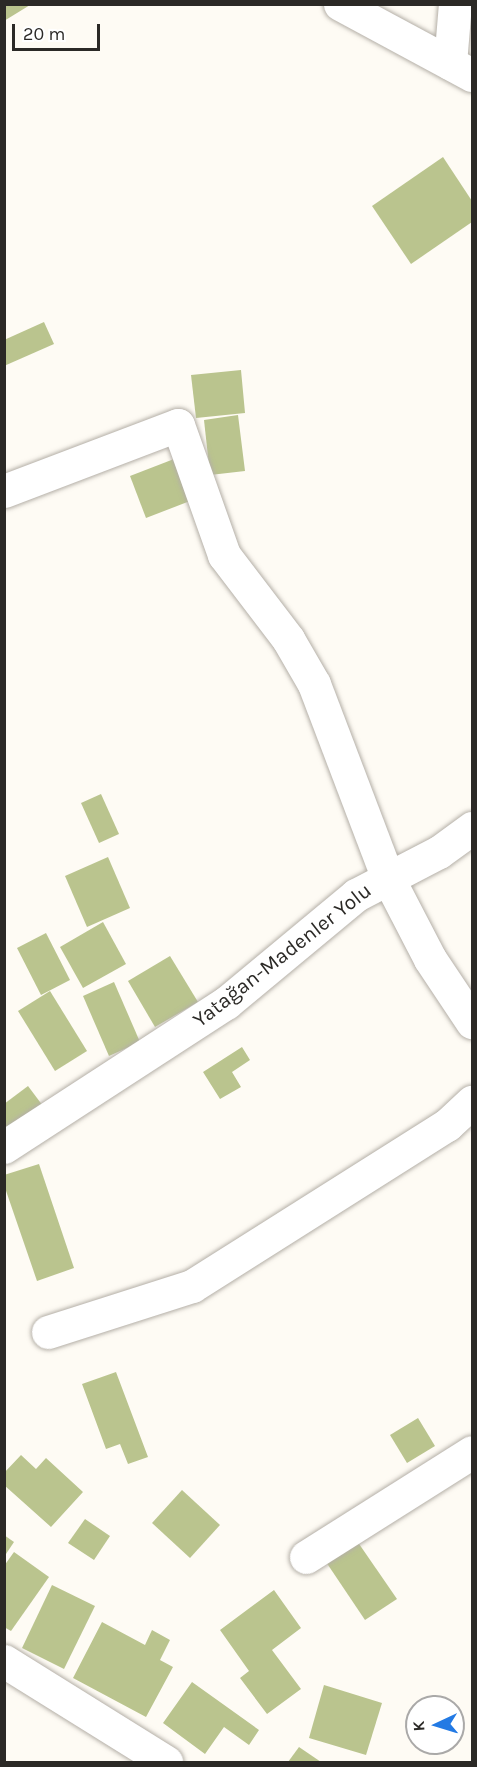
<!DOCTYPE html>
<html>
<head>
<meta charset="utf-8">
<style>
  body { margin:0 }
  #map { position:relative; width:477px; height:1767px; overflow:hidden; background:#fefbf4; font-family:Karla,sans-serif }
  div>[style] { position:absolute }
  .building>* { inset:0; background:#bac48e }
  .roads { filter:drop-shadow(0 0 2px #b4afa7) drop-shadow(0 0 2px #b4afa7) }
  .minor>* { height:33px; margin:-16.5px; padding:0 16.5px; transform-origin:16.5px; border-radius:16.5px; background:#fff }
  span { translate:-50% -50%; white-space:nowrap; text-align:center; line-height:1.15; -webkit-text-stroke:6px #fff; paint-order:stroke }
  .street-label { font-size:21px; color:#2b2926 }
  .frame { position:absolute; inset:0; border:6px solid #2b2926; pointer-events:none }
  .north { position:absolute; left:405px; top:1695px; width:60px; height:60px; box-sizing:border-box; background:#fff; border:2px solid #aaa9a8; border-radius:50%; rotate:266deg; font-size:16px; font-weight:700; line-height:24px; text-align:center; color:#2b2926 }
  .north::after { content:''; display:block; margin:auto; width:21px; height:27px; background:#237ae4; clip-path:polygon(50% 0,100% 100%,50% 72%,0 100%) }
  .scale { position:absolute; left:12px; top:24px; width:88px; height:27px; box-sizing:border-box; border:3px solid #2b2926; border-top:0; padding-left:8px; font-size:18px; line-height:21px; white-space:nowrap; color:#2b2926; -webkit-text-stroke:4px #fff; paint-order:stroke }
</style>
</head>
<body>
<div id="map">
  <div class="building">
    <i style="clip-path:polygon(4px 5px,30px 5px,4px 21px)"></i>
    <i style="clip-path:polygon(443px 157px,472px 201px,472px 222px,411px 264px,372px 206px)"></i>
    <i style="clip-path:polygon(44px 322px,54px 344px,4px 366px,4px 340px)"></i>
    <i style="clip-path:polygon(241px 370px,245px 413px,196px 418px,191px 375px)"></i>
    <i style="clip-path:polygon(238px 415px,245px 471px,210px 475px,204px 420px)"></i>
    <i style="clip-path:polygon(174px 459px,190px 501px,146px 518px,130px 476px)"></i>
    <i style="clip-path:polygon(101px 794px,119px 834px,99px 843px,81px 803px)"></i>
    <i style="clip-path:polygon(108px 857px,130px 908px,87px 927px,65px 876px)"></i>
    <i style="clip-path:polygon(103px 922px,126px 964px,83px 988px,60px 947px)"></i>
    <i style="clip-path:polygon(46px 933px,70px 980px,41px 995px,17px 948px)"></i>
    <i style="clip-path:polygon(170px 956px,198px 1002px,155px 1027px,128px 981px)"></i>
    <i style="clip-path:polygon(114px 982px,140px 1042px,109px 1056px,83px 996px)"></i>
    <i style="clip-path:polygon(50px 991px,87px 1051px,55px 1071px,18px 1011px)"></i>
    <i style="clip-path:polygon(242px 1047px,250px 1060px,232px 1072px,241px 1087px,220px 1099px,203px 1072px)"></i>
    <i style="clip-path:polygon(28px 1086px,43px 1106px,4px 1134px,4px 1104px)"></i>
    <i style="clip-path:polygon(39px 1164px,74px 1268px,37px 1281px,4px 1185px,4px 1175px)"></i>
    <i style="clip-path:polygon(116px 1372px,148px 1457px,128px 1464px,120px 1444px,106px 1449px,82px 1384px)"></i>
    <i style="clip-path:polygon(418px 1418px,435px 1446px,407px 1463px,390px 1435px)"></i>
    <i style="clip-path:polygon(21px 1455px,36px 1469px,46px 1458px,83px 1492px,51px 1527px,4px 1485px,4px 1473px)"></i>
    <i style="clip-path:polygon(182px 1490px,220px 1525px,190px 1558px,152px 1523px)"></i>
    <i style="clip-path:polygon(85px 1519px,110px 1536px,94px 1560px,68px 1543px)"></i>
    <i style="clip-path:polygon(4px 1535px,14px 1542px,4px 1557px)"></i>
    <i style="clip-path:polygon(355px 1538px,397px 1599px,365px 1620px,324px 1559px)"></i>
    <i style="clip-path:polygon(14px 1552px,49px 1577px,11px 1631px,4px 1627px,4px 1566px)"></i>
    <i style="clip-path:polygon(52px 1585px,95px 1606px,64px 1669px,22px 1648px)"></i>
    <i style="clip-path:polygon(274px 1590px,301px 1628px,272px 1650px,301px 1689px,267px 1714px,240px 1678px,249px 1671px,220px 1630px)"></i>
    <i style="clip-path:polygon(102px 1622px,145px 1645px,152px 1630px,170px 1640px,160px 1660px,173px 1667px,146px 1717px,73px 1678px)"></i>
    <i style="clip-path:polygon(192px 1682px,259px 1730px,249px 1745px,224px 1727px,205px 1754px,163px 1723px)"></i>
    <i style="clip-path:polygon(324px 1685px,382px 1703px,366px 1755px,309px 1738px)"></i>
    <i style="clip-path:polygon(299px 1747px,321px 1762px,288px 1762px)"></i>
  </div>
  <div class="roads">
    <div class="minor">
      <i style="left:340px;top:4px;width:150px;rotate:28.3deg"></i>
      <i style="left:450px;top:63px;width:59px;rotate:-85.2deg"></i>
      <i style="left:4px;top:491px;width:186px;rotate:-20.8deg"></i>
      <i style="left:178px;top:425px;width:138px;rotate:70.5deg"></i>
      <i style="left:224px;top:555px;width:106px;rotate:52.7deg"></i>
      <i style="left:288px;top:639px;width:52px;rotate:60deg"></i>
      <i style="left:314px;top:684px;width:205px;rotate:69.2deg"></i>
      <i style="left:387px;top:876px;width:93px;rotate:62.6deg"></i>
      <i style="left:430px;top:959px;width:76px;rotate:56.3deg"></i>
      <i style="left:4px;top:1147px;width:265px;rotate:-33deg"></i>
      <i style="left:226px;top:1003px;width:169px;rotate:-39.7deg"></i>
      <i style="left:356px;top:895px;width:93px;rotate:-27.4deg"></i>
      <i style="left:439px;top:852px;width:41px;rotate:-36deg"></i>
      <i style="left:48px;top:1332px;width:151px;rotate:-17.7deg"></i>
      <i style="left:192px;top:1286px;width:302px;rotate:-32.3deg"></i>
      <i style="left:447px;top:1125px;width:34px;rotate:-43deg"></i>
      <i style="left:306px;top:1557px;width:196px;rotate:-32.3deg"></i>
      <i style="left:4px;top:1661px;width:191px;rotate:31.9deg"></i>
    </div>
  </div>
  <div class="street-label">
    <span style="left:282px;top:955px;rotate:-38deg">Yatağan-Madenler Yolu</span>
  </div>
  <div class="frame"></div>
  <div class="north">K</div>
  <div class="scale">20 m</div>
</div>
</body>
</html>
